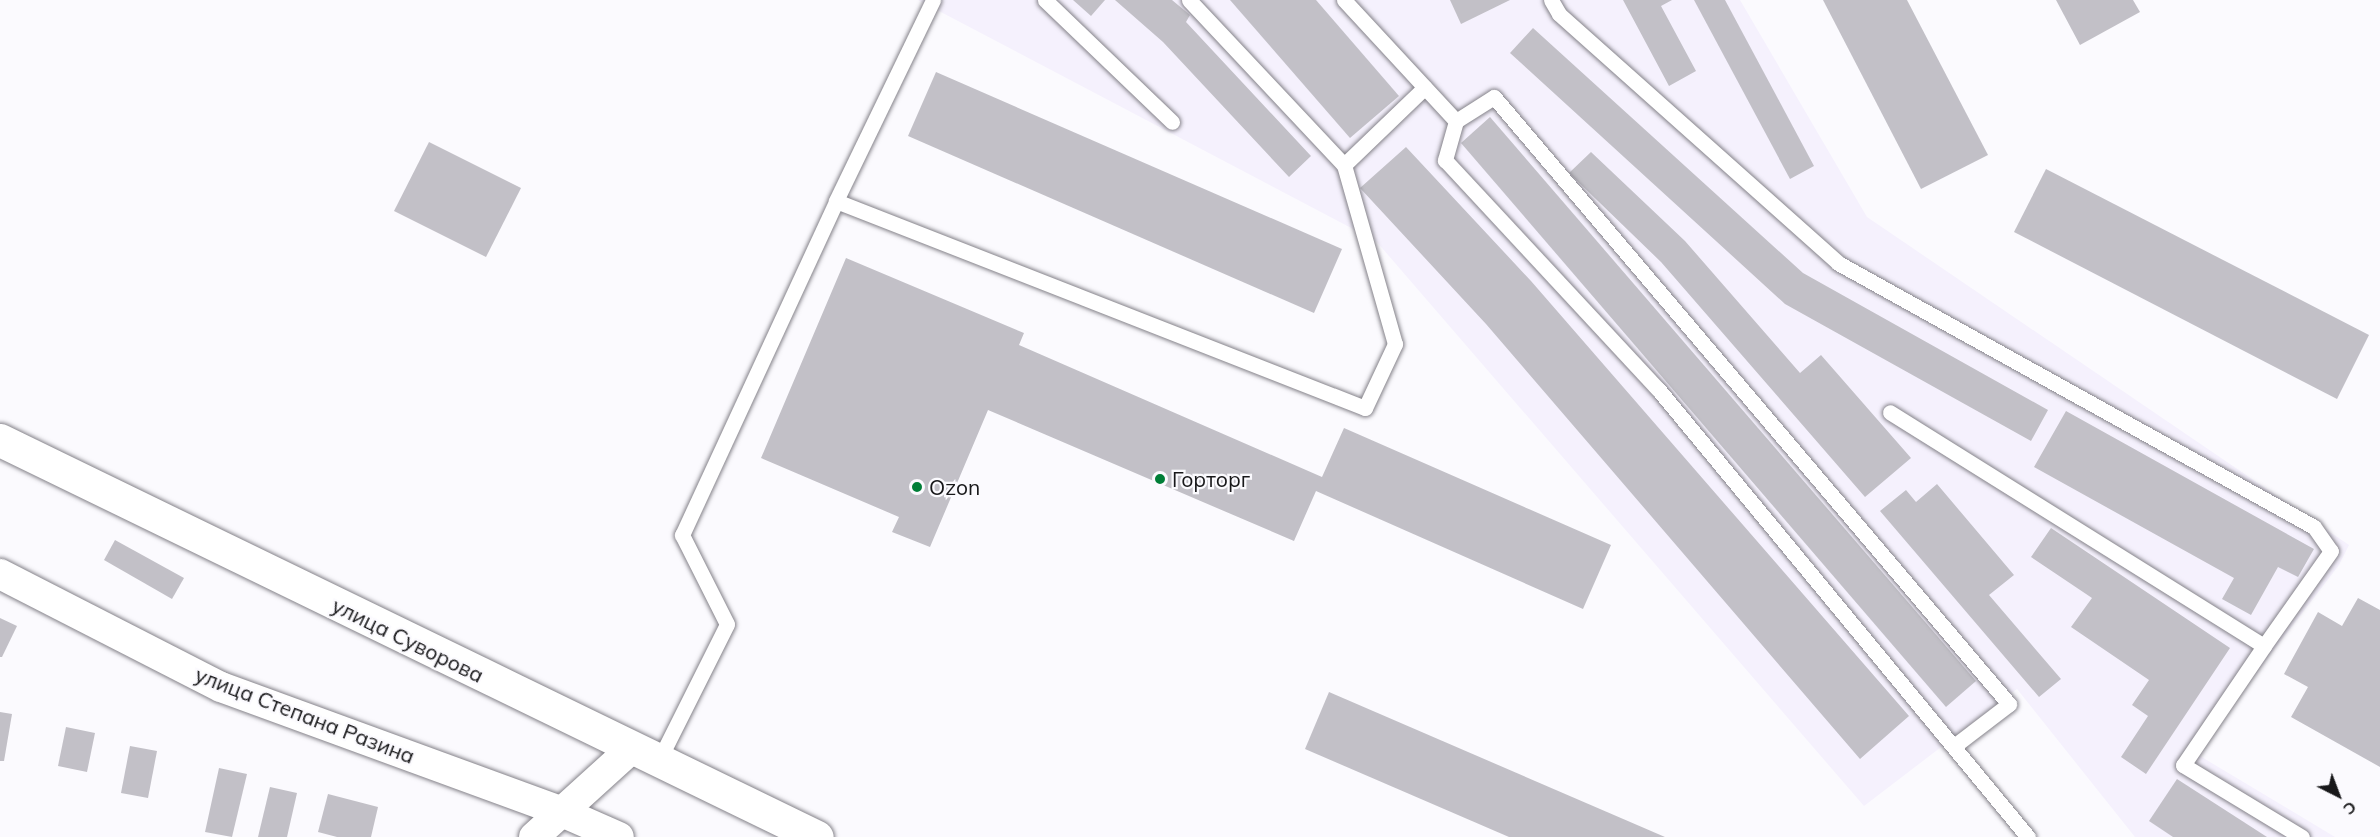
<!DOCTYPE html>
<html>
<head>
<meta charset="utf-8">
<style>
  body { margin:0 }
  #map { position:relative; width:2380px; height:837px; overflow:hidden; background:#fbfafe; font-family:Mulish,sans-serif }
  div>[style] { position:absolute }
  .built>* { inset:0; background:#f5f1fd }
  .building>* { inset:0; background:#c2c0c7 }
  .roads { filter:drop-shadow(0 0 2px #848289) drop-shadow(0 0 2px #848289) }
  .lane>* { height:15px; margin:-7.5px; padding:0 7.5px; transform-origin:7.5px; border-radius:7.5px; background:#fff }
  .street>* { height:30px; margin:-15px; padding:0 15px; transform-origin:15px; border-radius:15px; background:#fff }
  .primary>* { height:33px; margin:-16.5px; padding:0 16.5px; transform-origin:16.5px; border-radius:16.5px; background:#fff }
  .dots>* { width:16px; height:16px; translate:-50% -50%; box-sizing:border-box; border:3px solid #fbfafe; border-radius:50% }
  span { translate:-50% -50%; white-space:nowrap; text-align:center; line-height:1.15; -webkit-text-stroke:4.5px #fbfafe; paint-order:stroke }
  .poi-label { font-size:21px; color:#18181a }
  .left { translate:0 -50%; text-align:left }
  .street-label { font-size:21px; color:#18181a }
  .north { position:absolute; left:2308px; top:765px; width:60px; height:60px; -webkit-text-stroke:4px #fbfafe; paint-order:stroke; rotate:138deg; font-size:16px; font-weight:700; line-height:24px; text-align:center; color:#18181a }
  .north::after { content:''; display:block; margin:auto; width:21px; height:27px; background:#18181a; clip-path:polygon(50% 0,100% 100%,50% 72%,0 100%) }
</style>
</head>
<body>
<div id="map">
  <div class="built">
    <i style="clip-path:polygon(918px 0,1740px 0,1867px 217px,2349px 545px,2339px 565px,2195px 753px,2335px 837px,2135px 837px,2017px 689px,1864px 806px,1376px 241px)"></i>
  </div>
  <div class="building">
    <i style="clip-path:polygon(1073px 0,1105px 0,1091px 16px)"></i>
    <i style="clip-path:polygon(1115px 0,1172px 0,1190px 15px,1186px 22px,1311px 156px,1289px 177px,1163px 42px)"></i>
    <i style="clip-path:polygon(1230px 0,1316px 0,1399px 96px,1350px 138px)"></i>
    <i style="clip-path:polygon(1450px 0,1510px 0,1461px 24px)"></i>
    <i style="clip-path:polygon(1623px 0,1672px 0,1661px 6px,1696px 71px,1669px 86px)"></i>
    <i style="clip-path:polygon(1694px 0,1725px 0,1814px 166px,1790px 179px)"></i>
    <i style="clip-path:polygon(1823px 0,1907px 0,1988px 155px,1921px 189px)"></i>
    <i style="clip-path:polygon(2056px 0,2133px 0,2140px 12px,2080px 45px)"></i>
    <i style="clip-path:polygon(1533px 28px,1803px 273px,2048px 410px,2031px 441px,1785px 304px,1510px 53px)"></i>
    <i style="clip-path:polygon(936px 72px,1342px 249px,1314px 313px,908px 136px)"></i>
    <i style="clip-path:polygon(1490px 117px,1976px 681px,1946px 707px,1461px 143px)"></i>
    <i style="clip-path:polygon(429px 142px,521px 188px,486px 257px,394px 211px)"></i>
    <i style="clip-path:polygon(1406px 147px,1531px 281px,1909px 716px,1860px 759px,1486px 324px,1360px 188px)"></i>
    <i style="clip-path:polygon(1591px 152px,1685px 241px,1800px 373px,1821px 355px,1911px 458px,1865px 497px,1661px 262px,1569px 173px)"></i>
    <i style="clip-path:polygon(2046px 169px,2369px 335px,2337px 399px,2014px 232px)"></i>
    <i style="clip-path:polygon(846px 258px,1024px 333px,1019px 345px,1322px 477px,1344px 428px,1611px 545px,1583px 609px,1316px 491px,1294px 541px,988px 410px,930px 547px,892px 532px,899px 517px,761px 458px)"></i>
    <i style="clip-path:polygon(2066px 411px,2314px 549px,2298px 577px,2278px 567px,2251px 615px,2222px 599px,2234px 578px,2034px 467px)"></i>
    <i style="clip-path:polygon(1937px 484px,2014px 575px,1989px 595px,2061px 679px,2039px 697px,1880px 511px,1906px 490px,1916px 502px)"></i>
    <i style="clip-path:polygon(2051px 528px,2230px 648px,2146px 774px,2121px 757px,2148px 716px,2132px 705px,2149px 680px,2071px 627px,2092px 598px,2031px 557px)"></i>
    <i style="clip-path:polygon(115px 540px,184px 578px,172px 599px,104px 560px)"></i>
    <i style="clip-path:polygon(2358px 598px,2380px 610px,2380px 767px,2291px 717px,2308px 687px,2284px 674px,2318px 612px,2342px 626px)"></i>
    <i style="clip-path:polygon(0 618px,17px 626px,2px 657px,0 657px)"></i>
    <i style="clip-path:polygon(1329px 692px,1665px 837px,1509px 837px,1305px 749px)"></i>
    <i style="clip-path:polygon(0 712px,12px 714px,4px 761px,0 761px)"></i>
    <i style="clip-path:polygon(66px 727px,95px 733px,87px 772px,58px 766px)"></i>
    <i style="clip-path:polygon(130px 746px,157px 751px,148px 798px,121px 793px)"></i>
    <i style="clip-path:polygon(219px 768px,247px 774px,232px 837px,205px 832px)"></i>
    <i style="clip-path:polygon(2177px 779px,2267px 837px,2173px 837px,2149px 821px)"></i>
    <i style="clip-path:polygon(270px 787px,297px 793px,287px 837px,258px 837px)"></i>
    <i style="clip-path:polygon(328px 794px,378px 807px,371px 837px,337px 837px,318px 832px)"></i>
  </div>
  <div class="roads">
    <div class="lane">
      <i style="left:933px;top:0;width:223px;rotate:115.8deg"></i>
      <i style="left:836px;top:201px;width:568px;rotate:21.37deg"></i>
      <i style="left:1365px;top:408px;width:71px;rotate:-64.9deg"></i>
      <i style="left:1395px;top:344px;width:186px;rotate:-105.9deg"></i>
      <i style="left:1045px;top:0;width:176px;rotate:43.8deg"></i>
      <i style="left:1189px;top:0;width:226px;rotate:46.8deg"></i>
      <i style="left:1344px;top:165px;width:112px;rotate:-43.9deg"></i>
      <i style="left:1344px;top:0;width:165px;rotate:47.2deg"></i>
      <i style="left:1456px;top:121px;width:41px;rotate:105.8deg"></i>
      <i style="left:1445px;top:160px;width:313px;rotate:47.1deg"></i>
      <i style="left:1658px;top:389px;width:581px;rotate:50.45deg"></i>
      <i style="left:1551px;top:0;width:16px;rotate:60deg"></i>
      <i style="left:1559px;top:14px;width:374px;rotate:41.7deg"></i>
      <i style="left:1838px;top:263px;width:544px;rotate:29.01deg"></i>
      <i style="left:2314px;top:527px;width:29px;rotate:55deg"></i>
      <i style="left:2331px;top:551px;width:116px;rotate:125.2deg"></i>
      <i style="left:2264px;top:646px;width:441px;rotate:-148deg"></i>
      <i style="left:1456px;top:121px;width:45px;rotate:-32.3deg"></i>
      <i style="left:1494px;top:97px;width:796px;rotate:49.69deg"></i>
      <i style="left:2009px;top:704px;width:69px;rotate:142.6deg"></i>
      <i style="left:2264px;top:646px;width:144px;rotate:124.2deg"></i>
      <i style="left:2183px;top:765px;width:139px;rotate:31.2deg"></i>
      <i style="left:658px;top:762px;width:154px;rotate:-63.4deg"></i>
      <i style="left:727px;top:624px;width:100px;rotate:-116.8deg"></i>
      <i style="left:682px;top:535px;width:368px;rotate:-65.2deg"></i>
    </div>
    <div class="street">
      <i style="left:0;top:574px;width:248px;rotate:27.1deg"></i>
      <i style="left:221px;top:687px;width:363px;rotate:20.1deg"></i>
      <i style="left:562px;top:812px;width:62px;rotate:23.7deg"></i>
      <i style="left:534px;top:837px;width:131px;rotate:-42.2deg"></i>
    </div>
    <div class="primary">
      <i style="left:0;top:440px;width:908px;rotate:25.92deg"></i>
    </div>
  </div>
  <div class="dots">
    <i style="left:1160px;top:479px;background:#007e37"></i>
    <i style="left:917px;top:487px;background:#007e37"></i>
  </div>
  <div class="poi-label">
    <span class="left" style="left:1172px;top:479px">Горторг</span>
    <span class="left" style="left:929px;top:487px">Ozon</span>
  </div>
  <div class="street-label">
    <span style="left:408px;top:640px;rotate:26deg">улица Суворова</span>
    <span style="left:305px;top:715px;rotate:21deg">улица Степана Разина</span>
  </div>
  <div class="north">С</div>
</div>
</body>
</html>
